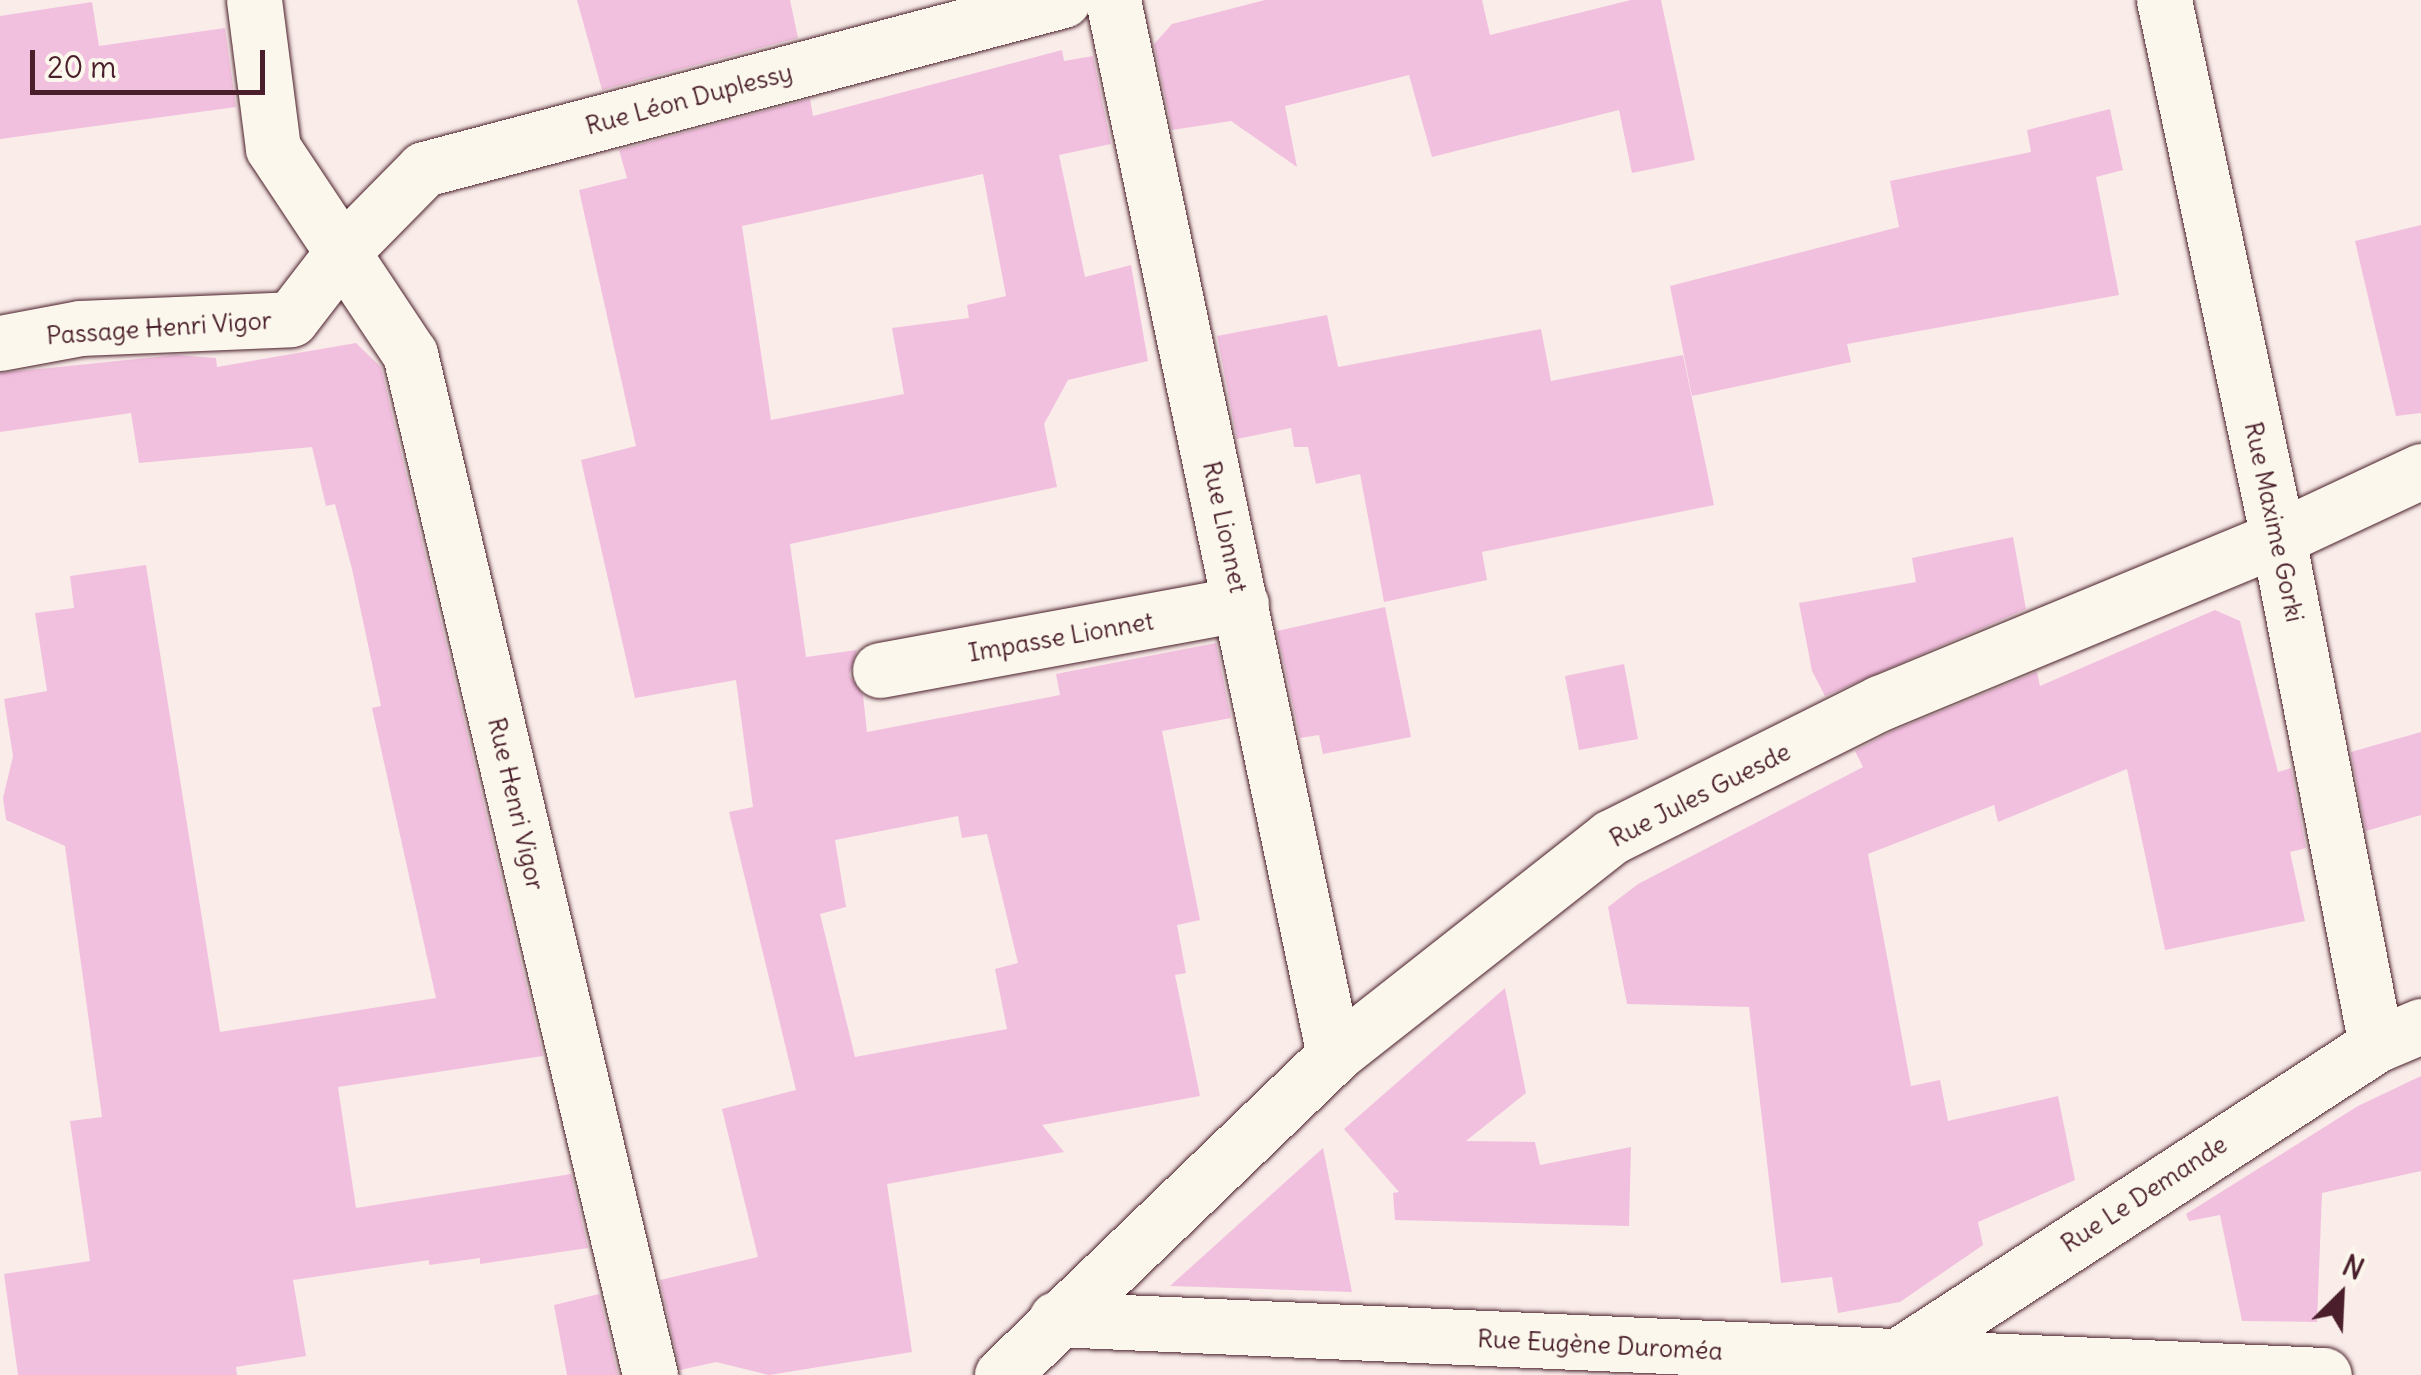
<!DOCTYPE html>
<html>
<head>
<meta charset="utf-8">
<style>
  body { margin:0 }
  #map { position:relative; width:2421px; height:1375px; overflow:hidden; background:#f9ece9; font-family:Delius,sans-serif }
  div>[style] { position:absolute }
  .building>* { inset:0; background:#f2c0df }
  .roads { filter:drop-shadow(0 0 2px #4a1f2b) drop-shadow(0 0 2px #4a1f2b) }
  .minor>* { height:55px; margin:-27.5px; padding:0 27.5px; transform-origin:27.5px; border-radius:27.5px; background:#fbf7ec }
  span { translate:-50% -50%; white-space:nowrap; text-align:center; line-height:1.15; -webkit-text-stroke:8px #fbf7ec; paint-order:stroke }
  .street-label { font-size:25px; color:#4a1f2b }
  .north { position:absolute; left:2291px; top:1245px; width:100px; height:100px; -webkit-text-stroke:8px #fbf7ec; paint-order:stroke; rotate:24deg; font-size:28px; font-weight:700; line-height:40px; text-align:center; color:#4a1f2b }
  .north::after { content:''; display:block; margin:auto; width:35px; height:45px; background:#4a1f2b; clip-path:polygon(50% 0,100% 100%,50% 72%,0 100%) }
  .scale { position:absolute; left:30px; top:50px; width:235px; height:45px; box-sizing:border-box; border:5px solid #4a1f2b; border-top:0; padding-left:12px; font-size:30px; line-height:35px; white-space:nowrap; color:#4a1f2b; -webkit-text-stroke:8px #fbf7ec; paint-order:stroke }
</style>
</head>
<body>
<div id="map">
  <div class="building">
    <i style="clip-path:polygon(577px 0,790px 0,798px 38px,602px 90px)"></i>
    <i style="clip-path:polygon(1265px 0,1482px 0,1490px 35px,1631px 0,1661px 0,1695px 160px,1632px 173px,1619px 110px,1432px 157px,1409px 75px,1285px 106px,1297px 167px,1231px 121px,1172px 130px,1154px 44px,1172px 24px)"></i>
    <i style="clip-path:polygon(92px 2px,99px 46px,225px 28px,236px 107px,0 139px,0 16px)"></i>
    <i style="clip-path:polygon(evenodd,1062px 50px,1064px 61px,1093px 56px,1111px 144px,1059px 155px,1085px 277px,1131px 265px,1148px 361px,1068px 380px,1044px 424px,1057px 487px,790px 544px,806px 657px,857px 650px,849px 675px,863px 695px,867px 732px,1060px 695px,1056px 674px,1216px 643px,1231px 718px,1162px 731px,1200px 920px,1177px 925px,1186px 973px,1175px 975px,1200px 1096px,1042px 1125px,1064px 1152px,887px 1184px,912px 1352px,769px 1375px,716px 1362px,680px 1370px,660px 1280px,758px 1257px,722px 1109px,796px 1090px,729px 812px,753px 807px,736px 680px,635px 698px,581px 460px,636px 446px,579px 190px,627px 178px,619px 150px,810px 99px,813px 116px,1062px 50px,983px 174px,1006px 296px,967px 305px,969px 318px,892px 328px,904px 394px,771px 420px,742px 226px,983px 174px,1062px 50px,958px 816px,962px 838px,987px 834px,1018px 963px,995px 969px,1007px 1029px,855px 1057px,820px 914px,846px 907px,835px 840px,958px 816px)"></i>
    <i style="clip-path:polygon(2110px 109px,2123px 170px,2096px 177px,2119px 295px,1847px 344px,1851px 362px,1692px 396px,1670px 286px,1899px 227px,1890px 181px,2031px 152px,2027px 130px)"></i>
    <i style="clip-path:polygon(2421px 225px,2421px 413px,2396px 416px,2355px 241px)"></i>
    <i style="clip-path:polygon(1327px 315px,1338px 367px,1541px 329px,1551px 381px,1683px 355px,1714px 505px,1482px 552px,1487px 580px,1384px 602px,1360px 474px,1316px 484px,1308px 447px,1294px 447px,1291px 428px,1237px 439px,1217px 336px)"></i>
    <i style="clip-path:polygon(356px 343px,381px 367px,543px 1056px,338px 1087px,356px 1208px,571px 1174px,588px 1248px,480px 1264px,480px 1258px,429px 1265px,429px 1260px,293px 1280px,306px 1356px,236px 1367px,237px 1375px,18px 1375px,4px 1274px,90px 1261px,70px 1121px,102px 1117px,65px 846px,6px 820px,3px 798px,13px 756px,4px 699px,47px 691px,35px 613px,74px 608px,70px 576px,146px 565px,220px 1032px,436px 998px,372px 708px,381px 706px,352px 569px,335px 504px,326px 506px,312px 447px,139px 463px,131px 413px,0 432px,0 373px,176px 355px,216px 358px,217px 367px)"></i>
    <i style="clip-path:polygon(2013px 537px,2026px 609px,1825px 696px,1812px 671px,1799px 603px,1916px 582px,1912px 558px)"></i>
    <i style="clip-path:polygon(1385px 607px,1411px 737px,1323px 754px,1319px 735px,1300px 738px,1277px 631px)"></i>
    <i style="clip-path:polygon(2215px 610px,2240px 621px,2278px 772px,2291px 768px,2306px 848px,2290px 852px,2305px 921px,2165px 950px,2127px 769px,1998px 822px,1994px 805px,1868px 854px,1911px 1086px,1940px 1080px,1948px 1121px,2058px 1096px,2075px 1180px,1978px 1222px,1983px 1245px,1900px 1302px,1838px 1313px,1832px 1277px,1781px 1283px,1749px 1007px,1627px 1004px,1608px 907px,1638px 884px,1863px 767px,1855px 751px,1893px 731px,2037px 672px,2040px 686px)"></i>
    <i style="clip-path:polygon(1624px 664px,1638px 739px,1579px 750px,1565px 676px)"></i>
    <i style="clip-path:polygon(2421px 732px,2421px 815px,2366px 831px,2351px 752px)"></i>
    <i style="clip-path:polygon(1505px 988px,1526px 1093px,1466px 1141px,1535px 1142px,1540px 1165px,1631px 1147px,1629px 1226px,1395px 1220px,1393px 1193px,1399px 1192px,1344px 1129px)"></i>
    <i style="clip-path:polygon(2421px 1076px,2421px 1171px,2322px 1193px,2317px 1322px,2242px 1321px,2220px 1215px,2189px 1221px,2186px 1214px,2358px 1106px)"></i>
    <i style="clip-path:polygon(1323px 1148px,1352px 1292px,1170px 1286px)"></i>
    <i style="clip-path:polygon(599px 1294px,618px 1375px,567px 1375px,554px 1305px)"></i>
  </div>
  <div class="roads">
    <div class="minor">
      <i style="left:254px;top:0;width:149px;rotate:82.7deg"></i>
      <i style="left:273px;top:148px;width:247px;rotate:56.4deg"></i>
      <i style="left:410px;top:354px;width:1049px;rotate:76.77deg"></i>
      <i style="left:1113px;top:0;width:1078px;rotate:78.17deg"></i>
      <i style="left:2164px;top:0;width:550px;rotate:78.04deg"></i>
      <i style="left:2278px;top:538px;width:516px;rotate:79.06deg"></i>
      <i style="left:0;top:343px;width:81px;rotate:-10.6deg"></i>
      <i style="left:80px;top:328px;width:211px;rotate:-2.4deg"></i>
      <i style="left:291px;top:319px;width:88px;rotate:-52.4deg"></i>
      <i style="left:345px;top:249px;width:112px;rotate:-45.4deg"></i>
      <i style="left:424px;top:169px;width:661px;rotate:-14.81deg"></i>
      <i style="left:880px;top:670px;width:367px;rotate:-10.4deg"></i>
      <i style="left:1056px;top:1319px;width:1269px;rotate:2.53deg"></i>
      <i style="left:1884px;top:1365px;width:587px;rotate:-33.04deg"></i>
      <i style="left:2376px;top:1045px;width:49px;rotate:-22.9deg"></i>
      <i style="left:1002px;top:1375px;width:461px;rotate:-43.9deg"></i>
      <i style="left:1334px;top:1055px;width:352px;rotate:-38.2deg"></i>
      <i style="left:1611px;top:837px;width:301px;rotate:-26.5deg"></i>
      <i style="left:1880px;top:703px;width:431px;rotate:-22.5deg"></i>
      <i style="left:2278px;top:538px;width:158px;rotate:-25.1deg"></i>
    </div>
  </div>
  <div class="street-label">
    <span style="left:689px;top:99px;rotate:-15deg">Rue Léon Duplessy</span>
    <span style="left:159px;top:328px;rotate:-4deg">Passage Henri Vigor</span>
    <span style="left:2274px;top:522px;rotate:78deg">Rue Maxime Gorki</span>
    <span style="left:1225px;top:527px;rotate:78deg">Rue Lionnet</span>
    <span style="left:1061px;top:637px;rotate:-10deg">Impasse Lionnet</span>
    <span style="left:1700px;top:795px;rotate:-27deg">Rue Jules Guesde</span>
    <span style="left:516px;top:804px;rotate:77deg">Rue Henri Vigor</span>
    <span style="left:2144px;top:1194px;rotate:-33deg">Rue Le Demande</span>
    <span style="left:1600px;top:1345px;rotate:3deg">Rue Eugène Duroméa</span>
  </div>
  <div class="north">N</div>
  <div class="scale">20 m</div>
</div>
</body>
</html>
